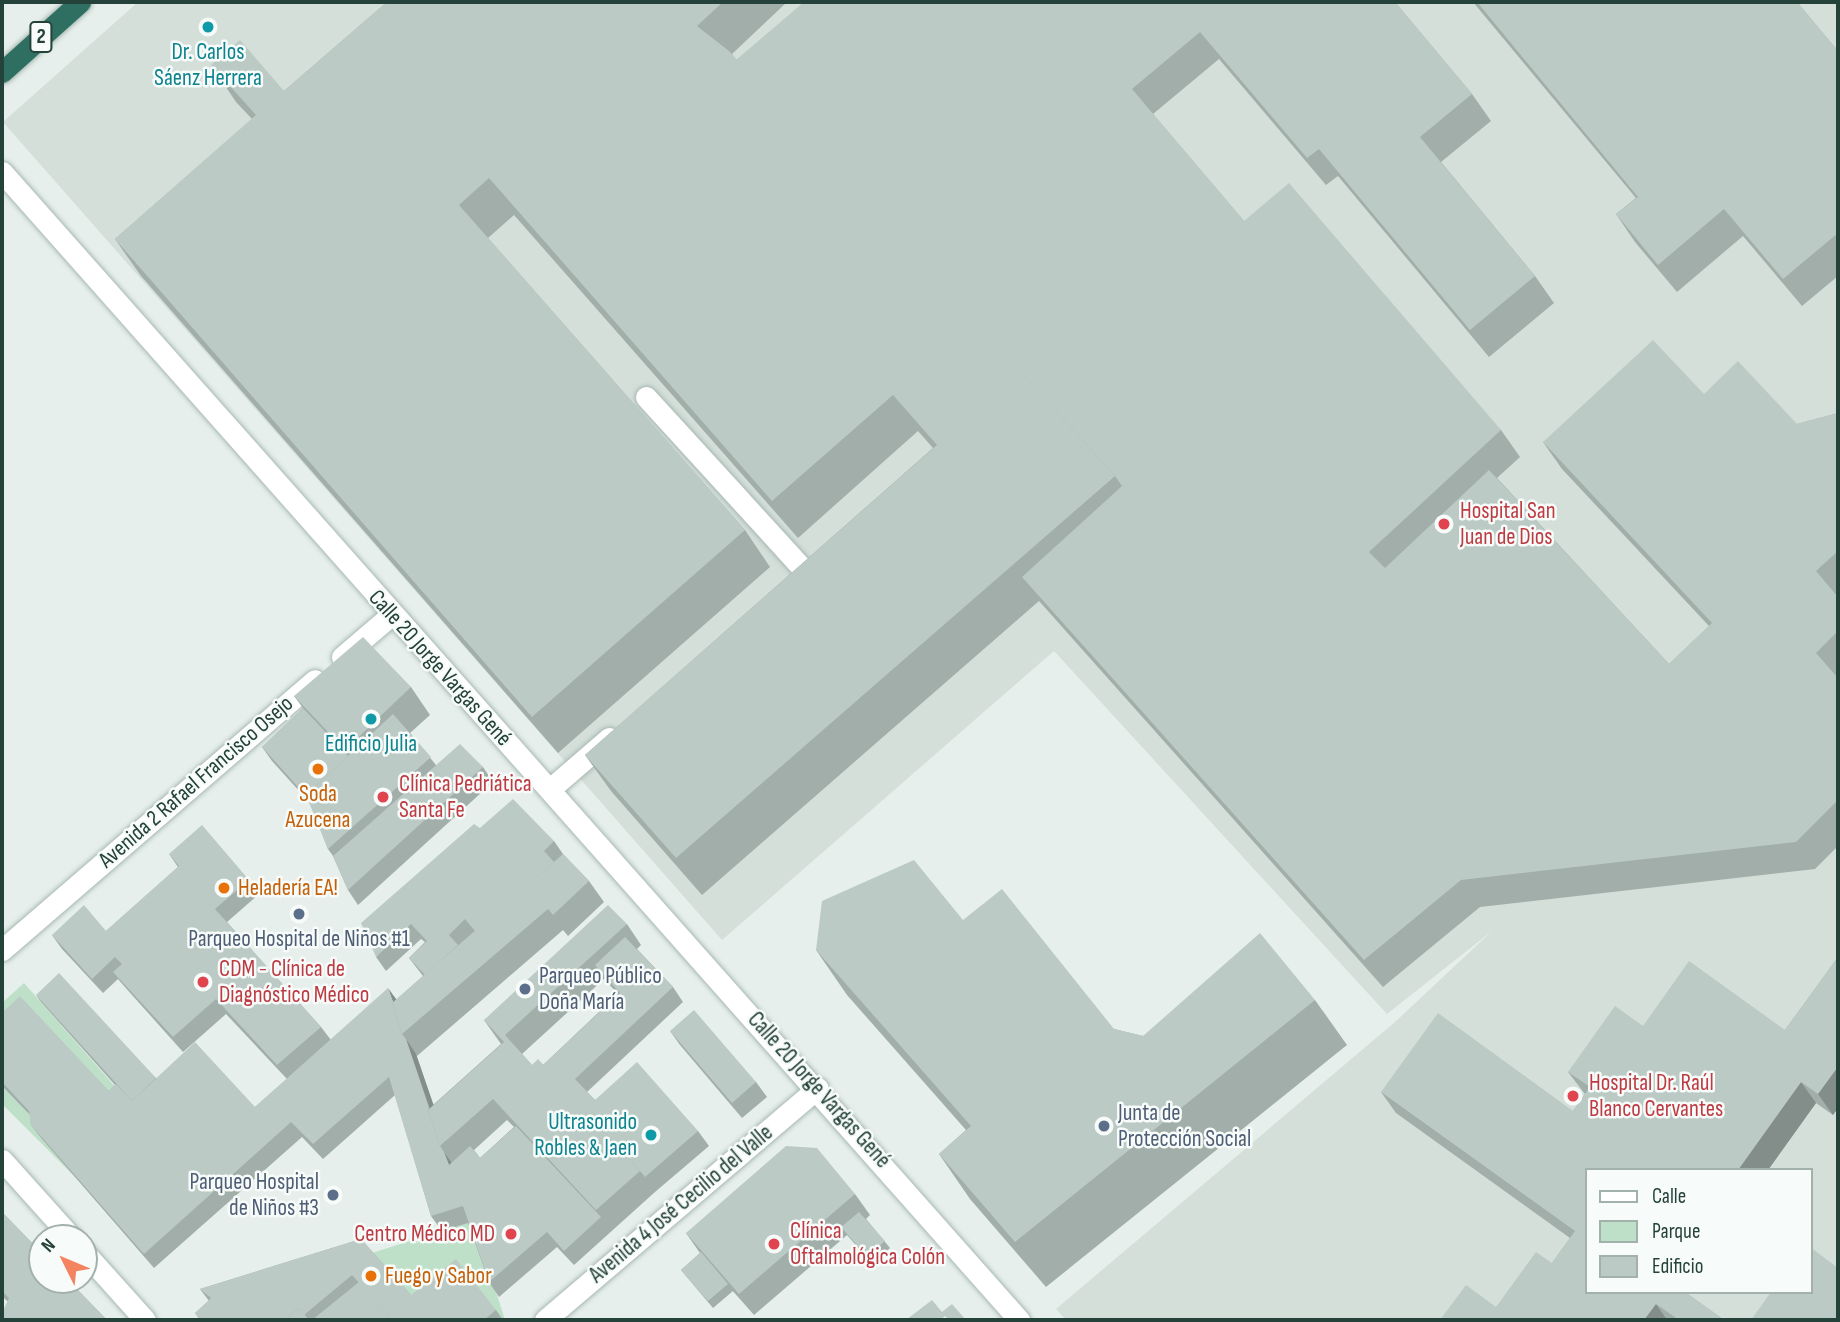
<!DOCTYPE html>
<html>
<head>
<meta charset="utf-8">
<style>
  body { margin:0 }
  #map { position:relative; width:1840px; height:1322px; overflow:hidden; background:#e6efeb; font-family:"Sofia Sans Condensed",sans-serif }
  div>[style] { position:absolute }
  .built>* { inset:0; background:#d4dfda }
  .green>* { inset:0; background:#bfe0c8 }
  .roads { filter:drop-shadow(0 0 2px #a8b8b2) drop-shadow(0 0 2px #a8b8b2) }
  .minor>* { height:21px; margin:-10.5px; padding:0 10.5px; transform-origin:10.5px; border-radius:10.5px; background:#fff }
  .highway>* { height:21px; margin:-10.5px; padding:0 10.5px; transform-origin:10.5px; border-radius:10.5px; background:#2f6f62 }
  .wall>* { inset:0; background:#a1aea9 }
  .shaded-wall>* { inset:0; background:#838d89 }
  .building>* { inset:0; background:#bbcac4 }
  .dots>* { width:19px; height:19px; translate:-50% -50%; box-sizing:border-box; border:4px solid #f7fbf9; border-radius:50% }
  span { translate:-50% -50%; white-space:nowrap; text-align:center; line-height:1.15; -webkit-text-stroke:5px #f7fbf9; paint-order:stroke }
  .shield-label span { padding:2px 5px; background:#f7fbf9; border:2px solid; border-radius:5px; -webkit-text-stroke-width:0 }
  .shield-label { font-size:21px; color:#24423a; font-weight:700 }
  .culture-label { font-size:23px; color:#0d838f }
  .right { translate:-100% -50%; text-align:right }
  .health-label { font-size:23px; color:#be3a42 }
  .left { translate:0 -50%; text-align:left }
  .street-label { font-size:23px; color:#24423a }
  .food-label { font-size:23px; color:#c56008 }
  .service-label { font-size:23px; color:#4e5e75 }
  .frame { position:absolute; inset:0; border:4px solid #24423a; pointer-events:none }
  .legend { position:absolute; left:1585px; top:1168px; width:228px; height:126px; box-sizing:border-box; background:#f7fbf9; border:2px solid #a3b1ad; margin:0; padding:9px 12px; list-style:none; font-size:21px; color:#24423a }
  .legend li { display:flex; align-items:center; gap:14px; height:35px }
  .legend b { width:35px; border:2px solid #a3b1ad }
  .north { position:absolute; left:28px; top:1224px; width:70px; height:70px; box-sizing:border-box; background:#f7fbf9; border:2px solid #a3b1ad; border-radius:50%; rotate:313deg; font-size:19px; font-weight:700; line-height:28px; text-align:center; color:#24423a }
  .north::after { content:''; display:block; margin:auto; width:24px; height:32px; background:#f4845f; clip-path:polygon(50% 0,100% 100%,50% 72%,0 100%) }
</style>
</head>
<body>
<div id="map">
  <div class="built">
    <i style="clip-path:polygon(evenodd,138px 2px,1838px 2px,1838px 1320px,1066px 1320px,1056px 1309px,1395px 1022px,1492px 931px,1387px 1014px,1054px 651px,722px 940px,3px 122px,138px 2px,1586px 1170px,1810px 1170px,1810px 1292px,1586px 1292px,1586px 1170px)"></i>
  </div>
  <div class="green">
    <i style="clip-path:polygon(24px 983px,126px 1099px,119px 1105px,2px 1038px,2px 1003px)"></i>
    <i style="clip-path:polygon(2px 1086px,40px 1125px,83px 1185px,2px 1104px)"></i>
    <i style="clip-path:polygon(473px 1221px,505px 1320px,421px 1310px,372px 1253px)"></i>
  </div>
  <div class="roads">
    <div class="minor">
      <i style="left:2px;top:172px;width:1534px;rotate:48.46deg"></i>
      <i style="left:646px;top:397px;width:234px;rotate:47.6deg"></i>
      <i style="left:342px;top:657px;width:65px;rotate:-40.6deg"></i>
      <i style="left:550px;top:789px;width:78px;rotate:-40.8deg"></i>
      <i style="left:2px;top:950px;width:413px;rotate:-40.8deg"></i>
      <i style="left:2px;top:1160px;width:105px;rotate:48.1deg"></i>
      <i style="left:84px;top:1252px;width:91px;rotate:48.1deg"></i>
      <i style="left:545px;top:1320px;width:358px;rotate:-40.4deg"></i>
    </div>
    <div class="highway">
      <i style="left:2px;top:72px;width:105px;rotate:-41.9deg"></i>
    </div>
  </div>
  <div class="wall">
    <i style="clip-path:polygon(387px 2px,787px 2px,732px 54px,736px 60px,1395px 2px,1472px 94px,1491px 121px,1441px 162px,1535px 276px,1554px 303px,1489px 357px,1338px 176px,1326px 185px,1219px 59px,1153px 114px,1244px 221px,1501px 430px,1520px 457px,1497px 478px,1669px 664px,1709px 626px,1562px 469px,1543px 442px,1704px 394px,1797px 424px,1838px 413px,1838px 846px,1815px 869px,1480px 907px,1383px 987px,1039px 601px,702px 895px,611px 791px,585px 755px,933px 448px,918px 431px,798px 538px,514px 215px,488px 238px,745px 530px,770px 567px,558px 753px,141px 276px,115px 239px,252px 119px,236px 102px,211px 65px,284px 91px)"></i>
    <i style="clip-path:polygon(1473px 2px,1797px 2px,1838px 51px,1838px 276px,1802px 306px,1743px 236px,1677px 292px,1635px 242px,1616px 214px,1636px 198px)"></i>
    <i style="clip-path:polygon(411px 687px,430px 715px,410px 733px,436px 765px,483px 767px,493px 782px,358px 905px,348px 890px,333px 856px,328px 849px,310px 803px,272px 761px,262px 747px,303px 708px,294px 696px)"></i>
    <i style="clip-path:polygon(evenodd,480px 828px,554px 841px,563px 854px,589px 881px,604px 902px,568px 936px,563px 930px,417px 1056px,416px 1054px,433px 1105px,501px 1044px,484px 1020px,627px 924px,641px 945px,637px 949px,673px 987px,683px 1002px,587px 1092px,595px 1100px,698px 1131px,709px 1146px,655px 1192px,574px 1265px,557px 1247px,499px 1297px,489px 1282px,468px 1223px,442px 1231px,431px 1216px,395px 1095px,323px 1159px,302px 1137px,154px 1268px,42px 1139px,31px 1125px,30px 1115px,2px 1086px,2px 1013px,109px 1091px,115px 1085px,41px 1002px,36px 995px,156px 1078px,255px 1107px,287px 1079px,226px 1014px,183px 1052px,124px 986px,118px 979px,103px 993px,62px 949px,52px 935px,106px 931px,178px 867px,169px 854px,249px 880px,259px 894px,227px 922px,321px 1027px,331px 1040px,396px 1000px,423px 976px,409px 958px,425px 942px,421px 939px,386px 971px,376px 957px,480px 828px,604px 979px,618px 994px,543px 1065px,532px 1065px,522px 1054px,604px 979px,480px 828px,507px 1120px,514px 1127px,480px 1158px,474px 1150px,507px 1120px)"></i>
    <i style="clip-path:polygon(963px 920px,1114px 1029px,1143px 1036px,1315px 1000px,1347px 1045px,1046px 1287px,970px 1199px,939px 1154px,966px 1130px,847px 995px,816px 950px)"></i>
    <i style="clip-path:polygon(1838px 957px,1838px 1108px,1833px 1115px,1816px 1103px,1768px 1170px,1586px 1170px,1586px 1292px,1685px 1292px,1724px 1320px,1440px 1320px,1496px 1307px,1552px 1263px,1570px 1238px,1396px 1113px,1381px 1092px,1573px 1111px,1585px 1094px,1568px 1072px,1643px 1026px,1785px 1030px)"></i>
    <i style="clip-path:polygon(670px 1031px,756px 1082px,767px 1097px,742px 1118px,680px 1045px)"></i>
    <i style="clip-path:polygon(855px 1194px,870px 1215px,866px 1219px,890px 1248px,872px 1264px,847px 1235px,754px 1315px,731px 1289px,733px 1291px,713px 1308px,681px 1270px,700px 1253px,686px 1233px)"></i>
    <i style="clip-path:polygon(2px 1212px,107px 1320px,7px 1301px,2px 1296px)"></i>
    <i style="clip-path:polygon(361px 1239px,411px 1295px,496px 1310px,503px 1320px,200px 1320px,195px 1313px,209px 1301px,200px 1289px)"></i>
  </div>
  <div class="shaded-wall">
    <i style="clip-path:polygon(388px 988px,399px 1003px,404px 1033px)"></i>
    <i style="clip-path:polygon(406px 1039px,416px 1054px,446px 1141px,442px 1144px)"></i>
    <i style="clip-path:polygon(1837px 1068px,1838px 1070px,1838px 1108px,1833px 1115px,1818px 1094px)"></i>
    <i style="clip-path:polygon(1801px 1082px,1816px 1103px,1768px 1170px,1738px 1170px)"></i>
    <i style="clip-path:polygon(444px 1152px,454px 1166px,449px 1165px)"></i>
    <i style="clip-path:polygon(1656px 1304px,1667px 1320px,1644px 1320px)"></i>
  </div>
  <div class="building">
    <i style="clip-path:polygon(387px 2px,723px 2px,697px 26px,729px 51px,1115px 476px,676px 858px,585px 755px,937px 445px,893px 395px,772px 501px,489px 178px,459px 205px,745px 530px,532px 717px,115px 239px,256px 115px,211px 65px,240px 40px,284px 91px)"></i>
    <i style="clip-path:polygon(804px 2px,1395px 2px,1472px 94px,1420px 137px,1535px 276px,1470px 330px,1319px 149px,1307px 158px,1200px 32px,1132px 89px,1244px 221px,1289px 183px,1501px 430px,1369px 552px,1385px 568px,1489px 470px,1669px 664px,1712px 623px,1543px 442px,1653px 340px,1704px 394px,1738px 361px,1797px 424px,1838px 413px,1838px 551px,1816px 571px,1838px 597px,1838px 631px,1816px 653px,1838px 678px,1838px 800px,1796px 842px,1461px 880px,1364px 960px,1022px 577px,1122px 486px,1115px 476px,736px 60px)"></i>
    <i style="clip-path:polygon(1477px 2px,1797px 2px,1838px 51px,1838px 233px,1783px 279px,1724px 209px,1658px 265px,1616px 214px,1638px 197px)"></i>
    <i style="clip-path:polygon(363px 637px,411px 687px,345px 750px,294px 696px)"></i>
    <i style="clip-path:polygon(303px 708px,348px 756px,306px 795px,307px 797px,262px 747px)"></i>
    <i style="clip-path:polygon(393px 714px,431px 757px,328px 849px,306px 795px)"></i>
    <i style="clip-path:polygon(460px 744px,483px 767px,348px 890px,333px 856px)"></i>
    <i style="clip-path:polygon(513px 799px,554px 841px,544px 851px,554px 862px,475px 931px,465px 919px,449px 935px,458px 945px,425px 975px,409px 958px,427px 941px,411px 924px,376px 957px,361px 923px,474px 824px,480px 828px)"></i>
    <i style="clip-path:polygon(202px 825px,249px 880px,215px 909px,321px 1027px,277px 1065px,216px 999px,173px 1037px,113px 972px,122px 964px,115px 957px,92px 979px,52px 935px,84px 905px,106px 931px,179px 866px,169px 854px)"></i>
    <i style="clip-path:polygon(563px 854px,589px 881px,553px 915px,548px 909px,402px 1034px,392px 1003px)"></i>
    <i style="clip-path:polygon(914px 860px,963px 920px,1002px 889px,1114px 1029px,1143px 1036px,1260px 933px,1315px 1000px,1015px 1242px,939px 1154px,971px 1126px,816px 950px,822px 901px)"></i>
    <i style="clip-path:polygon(608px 905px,627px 924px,505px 1035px,532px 1065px,538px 1059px,640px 1171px,596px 1210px,493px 1099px,440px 1146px,428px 1110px,504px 1042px,484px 1020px)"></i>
    <i style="clip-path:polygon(625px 937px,673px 987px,575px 1079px,595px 1100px,637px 1062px,698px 1131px,645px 1177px,640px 1171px,543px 1065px,620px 993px,595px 965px)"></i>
    <i style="clip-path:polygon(1838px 957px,1838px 1069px,1837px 1068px,1818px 1094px,1801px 1082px,1738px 1170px,1586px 1170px,1586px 1292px,1685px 1292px,1724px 1320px,1679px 1320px,1656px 1304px,1644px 1320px,1440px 1320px,1466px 1285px,1496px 1307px,1536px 1252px,1552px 1263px,1575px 1231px,1381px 1092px,1438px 1013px,1573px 1111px,1590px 1087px,1568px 1072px,1615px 1006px,1643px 1026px,1689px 961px,1785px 1030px)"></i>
    <i style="clip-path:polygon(59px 973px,156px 1078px,132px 1101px,36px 995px)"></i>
    <i style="clip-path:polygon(388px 988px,393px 1002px,392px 1003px,402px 1034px,406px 1039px,429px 1108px,428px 1110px,440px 1146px,444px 1152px,449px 1165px,470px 1146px,480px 1158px,516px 1126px,601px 1217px,564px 1251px,547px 1232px,489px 1282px,463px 1206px,431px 1216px,389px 1077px,313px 1144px,291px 1122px,144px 1254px,31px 1125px,29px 1111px,2px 1082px,2px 1013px,20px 996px,109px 1091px,116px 1084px,132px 1101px,195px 1042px,255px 1107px)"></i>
    <i style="clip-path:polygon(694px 1010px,756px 1082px,732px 1103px,670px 1031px)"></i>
    <i style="clip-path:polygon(786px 1146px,817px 1148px,855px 1194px,739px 1294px,686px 1233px)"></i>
    <i style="clip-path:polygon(2px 1212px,42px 1253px,42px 1280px,68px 1280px,107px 1320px,2px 1320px,2px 1313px,9px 1298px,2px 1291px)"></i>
    <i style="clip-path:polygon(859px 1212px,885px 1241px,867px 1257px,841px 1227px)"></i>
    <i style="clip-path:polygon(361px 1239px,411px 1295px,456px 1259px,496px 1310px,484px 1320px,392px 1320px,352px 1275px,304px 1315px,299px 1308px,284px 1320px,201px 1320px,195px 1313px,211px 1298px,200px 1289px)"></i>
    <i style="clip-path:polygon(1810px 1247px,1838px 1268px,1838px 1320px,1751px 1320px,1771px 1292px,1810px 1292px)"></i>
    <i style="clip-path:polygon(701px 1252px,728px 1284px,708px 1301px,681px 1270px)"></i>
    <i style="clip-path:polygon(359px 1282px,392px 1320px,312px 1320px)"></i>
    <i style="clip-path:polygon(932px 1300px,942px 1312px,952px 1304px,966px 1320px,949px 1320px,945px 1316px,940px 1320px,906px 1320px)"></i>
    <i style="clip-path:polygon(299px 1308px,309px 1320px,284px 1320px)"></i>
  </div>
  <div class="dots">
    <i style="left:208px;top:27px;background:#0f9aa8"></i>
    <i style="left:1444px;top:524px;background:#e0444e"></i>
    <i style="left:371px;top:719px;background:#0f9aa8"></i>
    <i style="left:318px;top:769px;background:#e8710a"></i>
    <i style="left:383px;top:797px;background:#e0444e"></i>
    <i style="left:224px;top:888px;background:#e8710a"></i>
    <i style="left:299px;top:914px;background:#5c6f8a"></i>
    <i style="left:203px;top:982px;background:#e0444e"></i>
    <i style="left:525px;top:989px;background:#5c6f8a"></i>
    <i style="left:1573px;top:1096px;background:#e0444e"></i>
    <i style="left:1104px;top:1126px;background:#5c6f8a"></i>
    <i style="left:651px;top:1135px;background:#0f9aa8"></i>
    <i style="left:333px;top:1195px;background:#5c6f8a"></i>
    <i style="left:511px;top:1234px;background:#e0444e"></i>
    <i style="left:774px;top:1244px;background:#e0444e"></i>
    <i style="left:371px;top:1276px;background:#e8710a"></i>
  </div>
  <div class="shield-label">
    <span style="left:41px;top:37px">2</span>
  </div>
  <div class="culture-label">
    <span style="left:208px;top:65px">Dr. Carlos<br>Sáenz Herrera</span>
    <span style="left:371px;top:744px">Edificio Julia</span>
    <span class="right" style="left:637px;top:1135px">Ultrasonido<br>Robles &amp; Jaen</span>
  </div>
  <div class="health-label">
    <span class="left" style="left:1460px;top:524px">Hospital San<br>Juan de Dios</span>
    <span class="left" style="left:399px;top:797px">Clínica Pedriática<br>Santa Fe</span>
    <span class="left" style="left:219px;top:982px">CDM - Clínica de<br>Diagnóstico Médico</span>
    <span class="left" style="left:1589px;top:1096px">Hospital Dr. Raúl<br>Blanco Cervantes</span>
    <span class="left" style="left:790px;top:1244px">Clínica<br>Oftalmológica Colón</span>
    <span class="right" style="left:495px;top:1234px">Centro Médico MD</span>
  </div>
  <div class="street-label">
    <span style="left:440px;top:668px;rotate:48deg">Calle 20 Jorge Vargas Gené</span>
    <span style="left:196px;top:782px;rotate:-41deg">Avenida 2 Rafael Francisco Osejo</span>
    <span style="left:819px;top:1090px;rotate:48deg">Calle 20 Jorge Vargas Gené</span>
    <span style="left:681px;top:1204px;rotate:-40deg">Avenida 4 José Cecilio del Valle</span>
  </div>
  <div class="food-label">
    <span style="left:318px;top:807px">Soda<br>Azucena</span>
    <span class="left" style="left:238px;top:888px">Heladería EA!</span>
    <span class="left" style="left:385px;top:1276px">Fuego y Sabor</span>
  </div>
  <div class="service-label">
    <span style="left:299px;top:939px">Parqueo Hospital de Niños #1</span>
    <span class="left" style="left:539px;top:989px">Parqueo Público<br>Doña María</span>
    <span class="left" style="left:1118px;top:1126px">Junta de<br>Protección Social</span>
    <span class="right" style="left:319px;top:1195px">Parqueo Hospital<br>de Niños #3</span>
  </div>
  <div class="frame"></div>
  <ul class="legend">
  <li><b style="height:9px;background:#fff"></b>Calle</li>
  <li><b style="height:19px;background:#bfe0c8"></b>Parque</li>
  <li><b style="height:19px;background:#bbcac4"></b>Edificio</li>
  </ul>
  <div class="north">N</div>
</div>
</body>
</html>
